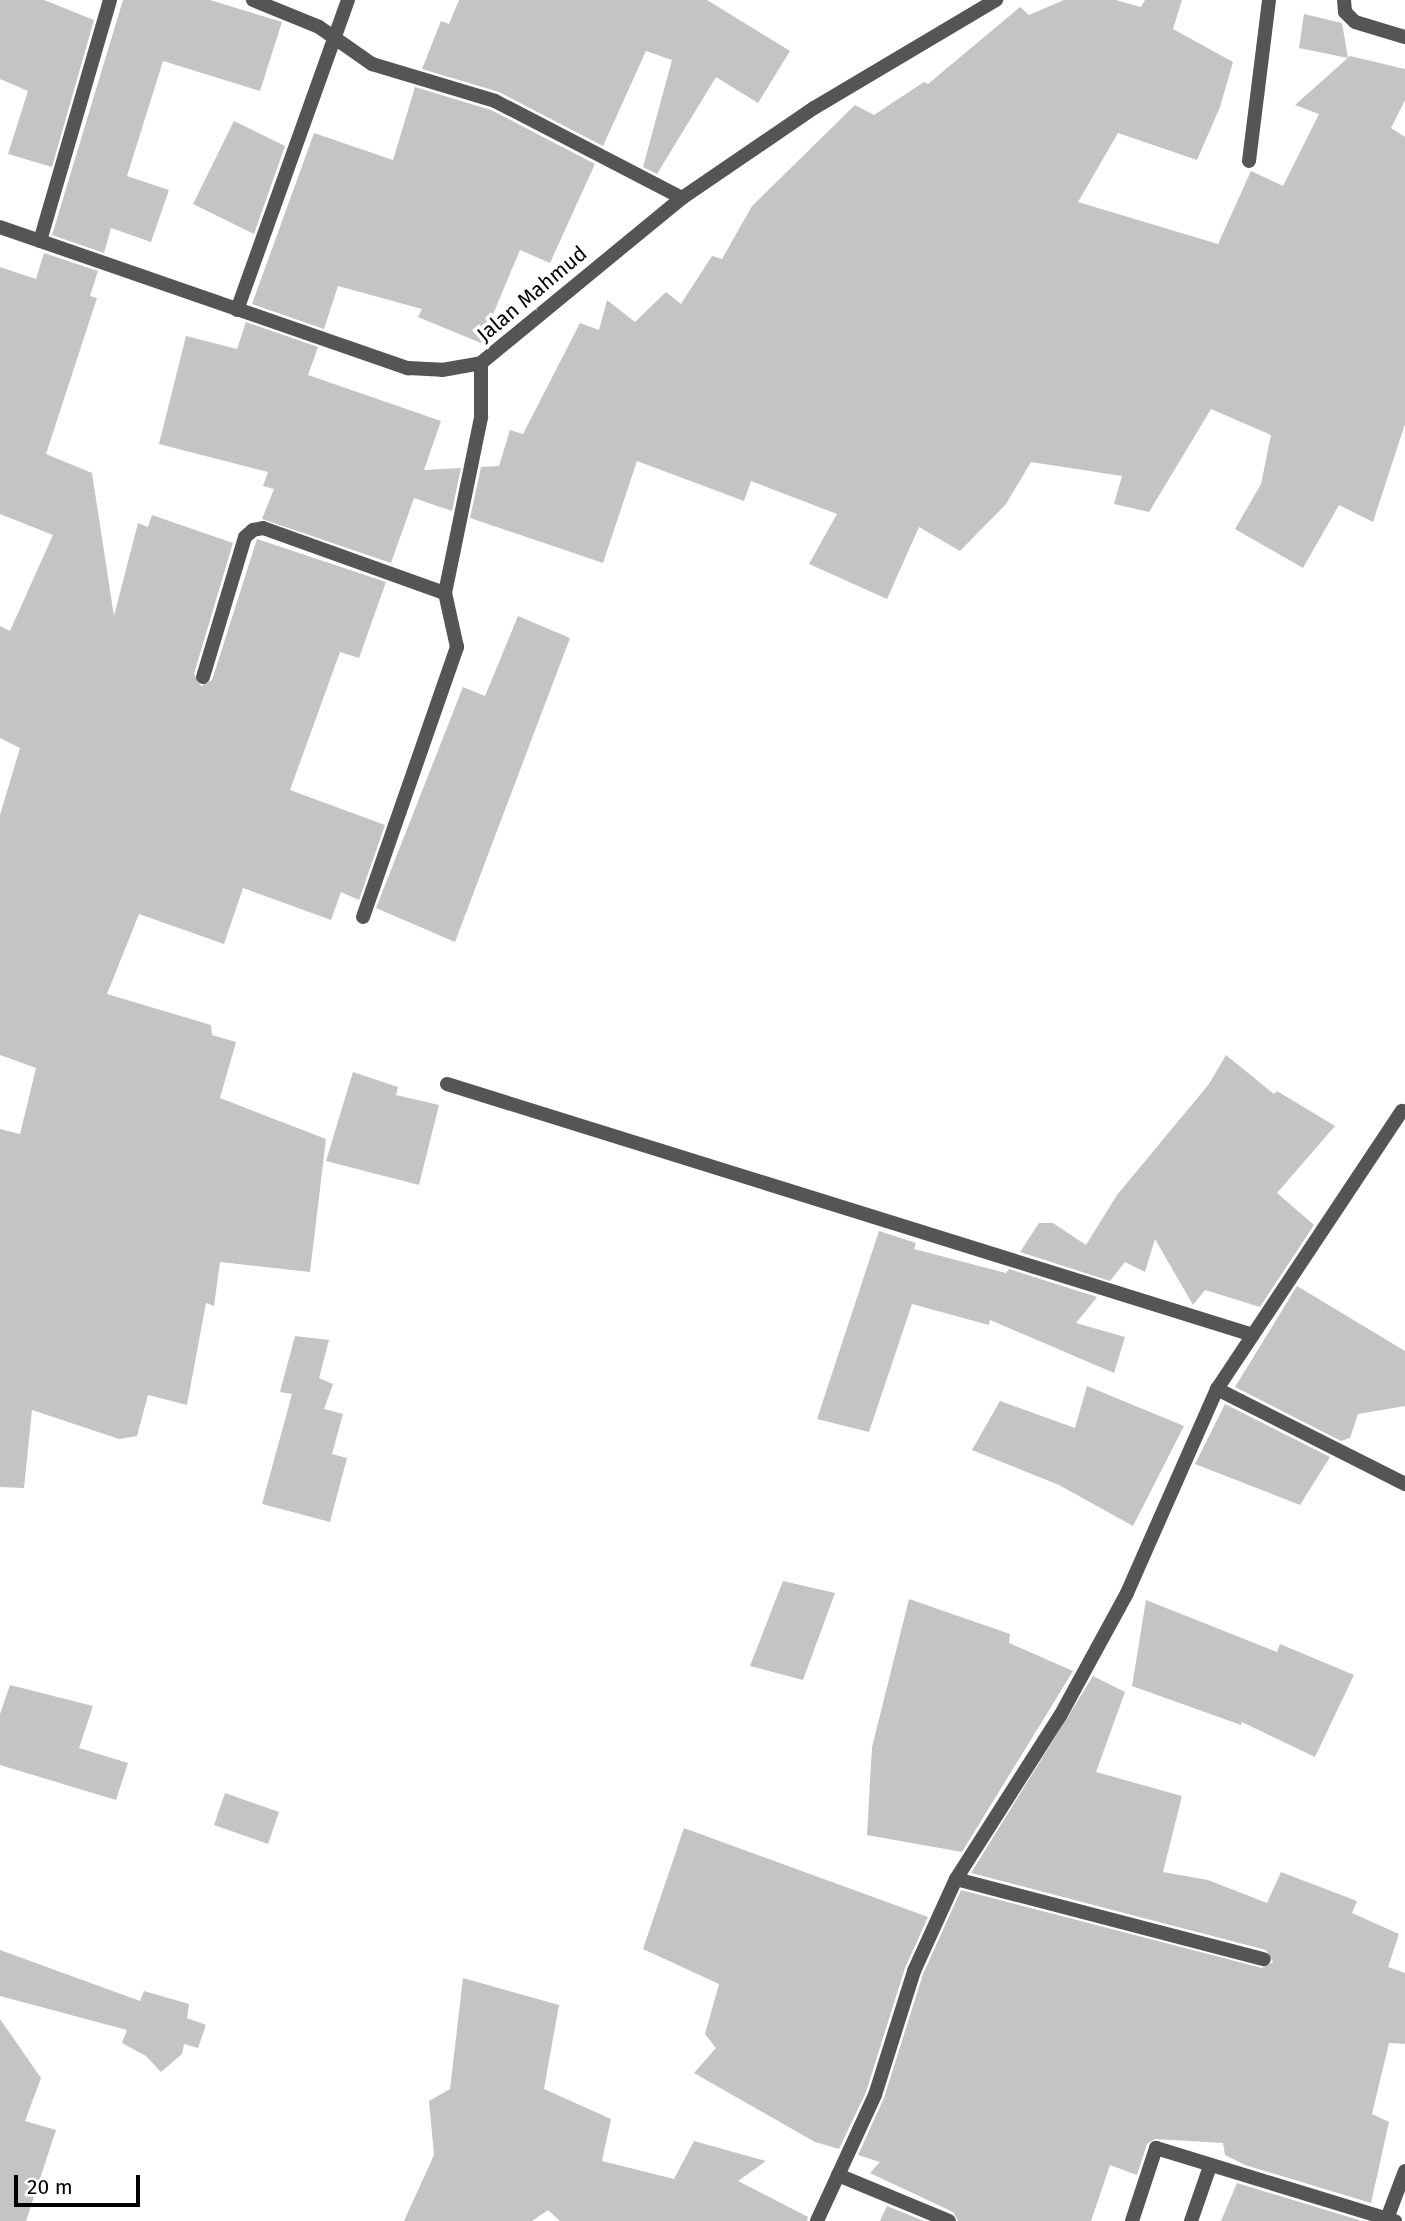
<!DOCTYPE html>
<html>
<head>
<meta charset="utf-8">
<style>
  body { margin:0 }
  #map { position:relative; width:1405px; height:2221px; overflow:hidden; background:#fff; font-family:"Fira Sans",sans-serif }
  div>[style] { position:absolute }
  .building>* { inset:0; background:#c4c4c4 }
  .minor>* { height:14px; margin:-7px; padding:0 7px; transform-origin:7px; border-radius:7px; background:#555 }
  .tertiary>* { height:14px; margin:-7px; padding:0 7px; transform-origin:7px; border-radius:7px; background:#555 }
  span { translate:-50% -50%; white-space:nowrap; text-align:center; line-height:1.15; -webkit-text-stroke:7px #fff; paint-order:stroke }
  .street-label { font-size:21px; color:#000 }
  .scale { position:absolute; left:14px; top:2175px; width:126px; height:32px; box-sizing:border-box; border:4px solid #000; border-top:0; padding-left:9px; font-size:21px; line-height:24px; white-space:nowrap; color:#000; -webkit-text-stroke:5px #fff; paint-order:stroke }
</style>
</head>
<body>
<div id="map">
  <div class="building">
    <i style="clip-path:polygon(0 0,44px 0,94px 20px,52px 167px,8px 154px,28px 91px,0 79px)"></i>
    <i style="clip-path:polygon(123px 0,210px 0,282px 22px,260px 91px,163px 61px,127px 176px,169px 190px,151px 242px,111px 228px,104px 253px,52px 235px)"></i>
    <i style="clip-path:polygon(459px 0,707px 0,790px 51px,758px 103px,716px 77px,657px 174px,643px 167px,672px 60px,646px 51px,603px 146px,499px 92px,422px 69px,441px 21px,449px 24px)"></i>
    <i style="clip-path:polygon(1064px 0,1116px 0,1141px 7px,1145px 0,1182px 0,1173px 29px,1233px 62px,1220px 107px,1197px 160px,1118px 133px,1078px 202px,1218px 244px,1251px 171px,1283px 186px,1319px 114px,1295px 105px,1350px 56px,1405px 69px,1405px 100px,1391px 128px,1405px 137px,1405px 424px,1373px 522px,1339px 505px,1303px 568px,1235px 529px,1261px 484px,1271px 435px,1211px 409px,1149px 512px,1114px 504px,1122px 476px,1031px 462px,1006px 504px,960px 551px,919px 527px,887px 599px,809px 564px,837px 514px,751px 481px,744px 501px,637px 461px,603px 563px,470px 518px,481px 467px,499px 466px,510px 430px,523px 434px,580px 323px,599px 330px,607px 300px,635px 322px,666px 292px,681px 304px,712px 256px,722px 259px,752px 206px,855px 105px,874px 115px,924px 82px,928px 84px,1020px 7px,1029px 15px)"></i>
    <i style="clip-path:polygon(1304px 14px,1342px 23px,1348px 58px,1299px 48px)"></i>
    <i style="clip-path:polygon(415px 87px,491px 110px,595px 164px,550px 263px,520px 250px,481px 343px,418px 317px,422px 309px,338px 286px,324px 329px,252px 304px,314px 133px,393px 160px)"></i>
    <i style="clip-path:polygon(234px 121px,285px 146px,254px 234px,193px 204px)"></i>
    <i style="clip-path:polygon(44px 253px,98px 271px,90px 296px,97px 298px,46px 454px,92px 473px,114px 616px,138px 523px,148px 527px,152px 515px,233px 543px,194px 674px,201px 686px,212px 680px,257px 539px,386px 582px,359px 658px,340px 652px,290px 790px,385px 825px,359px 900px,341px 892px,331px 920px,243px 888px,224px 944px,139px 914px,107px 994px,211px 1025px,212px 1035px,236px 1042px,220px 1098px,326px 1139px,310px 1272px,220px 1262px,214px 1306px,206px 1303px,187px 1405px,148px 1395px,137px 1436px,119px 1439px,32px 1410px,24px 1488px,0 1487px,0 1129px,20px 1134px,36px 1068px,0 1055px,0 815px,20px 748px,0 738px,0 626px,10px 631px,53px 535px,0 514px,0 267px,36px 279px)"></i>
    <i style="clip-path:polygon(246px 322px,318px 347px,308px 375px,441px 421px,424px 470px,461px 468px,452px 511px,414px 498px,391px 563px,262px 519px,274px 489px,263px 486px,268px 472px,159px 444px,186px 336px,237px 349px)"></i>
    <i style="clip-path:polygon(518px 616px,570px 638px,455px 942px,376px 908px,463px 687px,485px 696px)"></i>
    <i style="clip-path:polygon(1226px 1055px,1274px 1094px,1277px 1091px,1335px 1126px,1277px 1193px,1314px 1225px,1260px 1307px,1205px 1290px,1193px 1305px,1155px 1239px,1145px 1272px,1125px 1262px,1110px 1281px,1020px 1252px,1039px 1223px,1053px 1223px,1086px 1245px,1117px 1195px,1209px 1084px)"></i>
    <i style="clip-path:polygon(353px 1072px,398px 1087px,396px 1095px,439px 1105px,419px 1185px,326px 1161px)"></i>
    <i style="clip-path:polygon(879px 1231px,916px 1243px,914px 1249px,1006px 1273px,1009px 1269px,1097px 1297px,1076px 1323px,1125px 1337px,1114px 1373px,990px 1320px,989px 1325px,912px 1304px,869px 1432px,817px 1419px)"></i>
    <i style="clip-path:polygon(1297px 1286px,1405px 1351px,1405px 1406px,1358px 1414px,1350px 1438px,1341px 1441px,1235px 1387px)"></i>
    <i style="clip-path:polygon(295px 1336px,329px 1340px,319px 1378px,333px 1384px,324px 1409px,343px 1414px,332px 1454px,347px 1458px,330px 1522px,262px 1504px,292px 1394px,280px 1392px)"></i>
    <i style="clip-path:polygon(1087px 1386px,1184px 1426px,1133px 1526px,1059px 1485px,972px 1450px,1000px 1401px,1075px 1428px)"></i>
    <i style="clip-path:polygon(1225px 1404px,1330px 1457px,1300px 1505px,1195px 1464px)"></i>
    <i style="clip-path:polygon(783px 1581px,835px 1593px,803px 1680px,750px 1666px)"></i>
    <i style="clip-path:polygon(909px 1599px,1010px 1634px,1009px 1643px,1073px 1671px,962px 1852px,867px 1835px,872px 1747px)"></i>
    <i style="clip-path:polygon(1146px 1600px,1277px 1652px,1280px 1644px,1354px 1675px,1315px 1757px,1242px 1722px,1241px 1725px,1132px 1686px)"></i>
    <i style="clip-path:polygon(1093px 1676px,1125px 1692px,1096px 1772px,1182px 1796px,1163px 1872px,1208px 1880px,1267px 1903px,1281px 1872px,1357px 1901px,1352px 1913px,1399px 1934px,1388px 1967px,1405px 1973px,1405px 2044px,1389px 2043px,1372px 2114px,1389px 2122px,1371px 2203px,1245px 2165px,1225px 2155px,1223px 2143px,1155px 2139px,1147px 2144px,1137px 2175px,1110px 2165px,1091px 2221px,958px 2221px,953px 2212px,870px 2173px,880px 2162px,858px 2155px,884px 2098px,923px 1974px,961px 1890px,1262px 1968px,1273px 1962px,1266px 1950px,971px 1873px)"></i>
    <i style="clip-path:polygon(10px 1685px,93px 1706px,79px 1748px,128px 1763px,116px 1800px,0 1765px,0 1714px)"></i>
    <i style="clip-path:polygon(225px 1793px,279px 1812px,268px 1844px,214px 1825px)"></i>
    <i style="clip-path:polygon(684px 1828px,928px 1917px,905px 1968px,866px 2092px,839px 2149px,815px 2142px,694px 2073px,716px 2048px,705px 2034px,719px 1984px,643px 1949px)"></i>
    <i style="clip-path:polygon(0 1950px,140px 2001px,144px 1991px,189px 2004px,187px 2018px,206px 2025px,198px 2048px,184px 2044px,182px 2054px,161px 2072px,146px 2056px,122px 2043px,127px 2030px,0 1996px)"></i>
    <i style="clip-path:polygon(463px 1978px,559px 2005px,544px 2089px,611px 2119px,602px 2161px,674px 2179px,694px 2141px,766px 2161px,738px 2181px,808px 2217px,807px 2221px,560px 2221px,548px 2210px,532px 2221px,404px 2221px,434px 2155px,429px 2101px,450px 2089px)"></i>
    <i style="clip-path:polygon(0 2019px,41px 2078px,25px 2121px,56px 2130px,26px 2221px,0 2221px)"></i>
    <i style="clip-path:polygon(1237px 2183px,1362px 2221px,1221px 2221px)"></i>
    <i style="clip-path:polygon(887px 2206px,924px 2221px,880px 2221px)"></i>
  </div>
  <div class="minor">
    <i style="left:253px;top:0;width:71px;rotate:22.2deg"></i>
    <i style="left:319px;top:27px;width:65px;rotate:34.9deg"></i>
    <i style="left:372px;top:64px;width:128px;rotate:16.7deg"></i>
    <i style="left:495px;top:101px;width:211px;rotate:27.4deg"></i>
    <i style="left:1344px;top:0;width:12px;rotate:85deg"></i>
    <i style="left:1345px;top:12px;width:14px;rotate:45deg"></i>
    <i style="left:1355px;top:22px;width:52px;rotate:16.7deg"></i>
    <i style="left:1249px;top:161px;width:162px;rotate:-82.9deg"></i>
    <i style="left:40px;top:241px;width:251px;rotate:-73.8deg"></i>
    <i style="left:237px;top:310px;width:329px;rotate:-70.3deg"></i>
    <i style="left:203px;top:677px;width:146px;rotate:-73.3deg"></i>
    <i style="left:245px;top:537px;width:11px;rotate:-41deg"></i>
    <i style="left:253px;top:530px;width:10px;rotate:-11deg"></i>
    <i style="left:263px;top:528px;width:193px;rotate:19.7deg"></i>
    <i style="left:363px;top:917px;width:286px;rotate:-70.8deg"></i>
    <i style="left:457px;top:647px;width:55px;rotate:-102.5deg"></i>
    <i style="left:445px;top:593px;width:180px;rotate:-78.4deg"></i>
    <i style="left:481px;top:417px;width:54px;rotate:-90deg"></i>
    <i style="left:447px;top:1084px;width:844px;rotate:17.3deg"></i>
    <i style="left:1217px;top:1389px;width:211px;rotate:26.8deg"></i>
    <i style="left:956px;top:1879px;width:318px;rotate:14.6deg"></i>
    <i style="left:838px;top:2175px;width:120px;rotate:22.5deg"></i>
    <i style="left:1388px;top:2216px;width:48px;rotate:-69.3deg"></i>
    <i style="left:817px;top:2221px;width:139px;rotate:-65.3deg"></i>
    <i style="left:875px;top:2095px;width:130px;rotate:-72.5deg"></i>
    <i style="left:914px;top:1971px;width:101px;rotate:-65.5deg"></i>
    <i style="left:956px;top:1879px;width:193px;rotate:-57.5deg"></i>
    <i style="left:1060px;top:1716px;width:140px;rotate:-61.4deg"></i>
    <i style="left:1127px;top:1593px;width:223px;rotate:-66.2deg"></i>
    <i style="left:1217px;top:1389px;width:334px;rotate:-56.4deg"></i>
    <i style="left:1132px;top:2221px;width:77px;rotate:-71.8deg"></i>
    <i style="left:1156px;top:2148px;width:250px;rotate:17deg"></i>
    <i style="left:1191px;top:2221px;width:58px;rotate:-70.9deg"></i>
  </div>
  <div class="tertiary">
    <i style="left:0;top:227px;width:432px;rotate:19.1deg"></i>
    <i style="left:408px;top:368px;width:34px;rotate:3deg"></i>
    <i style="left:442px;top:370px;width:40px;rotate:-10deg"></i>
    <i style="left:481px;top:363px;width:260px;rotate:-39.4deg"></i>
    <i style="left:682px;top:198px;width:160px;rotate:-34.3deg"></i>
    <i style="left:814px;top:108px;width:212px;rotate:-30.7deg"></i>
  </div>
  <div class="street-label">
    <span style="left:532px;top:294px;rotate:-40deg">Jalan Mahmud</span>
  </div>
  <div class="scale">20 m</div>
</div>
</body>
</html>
